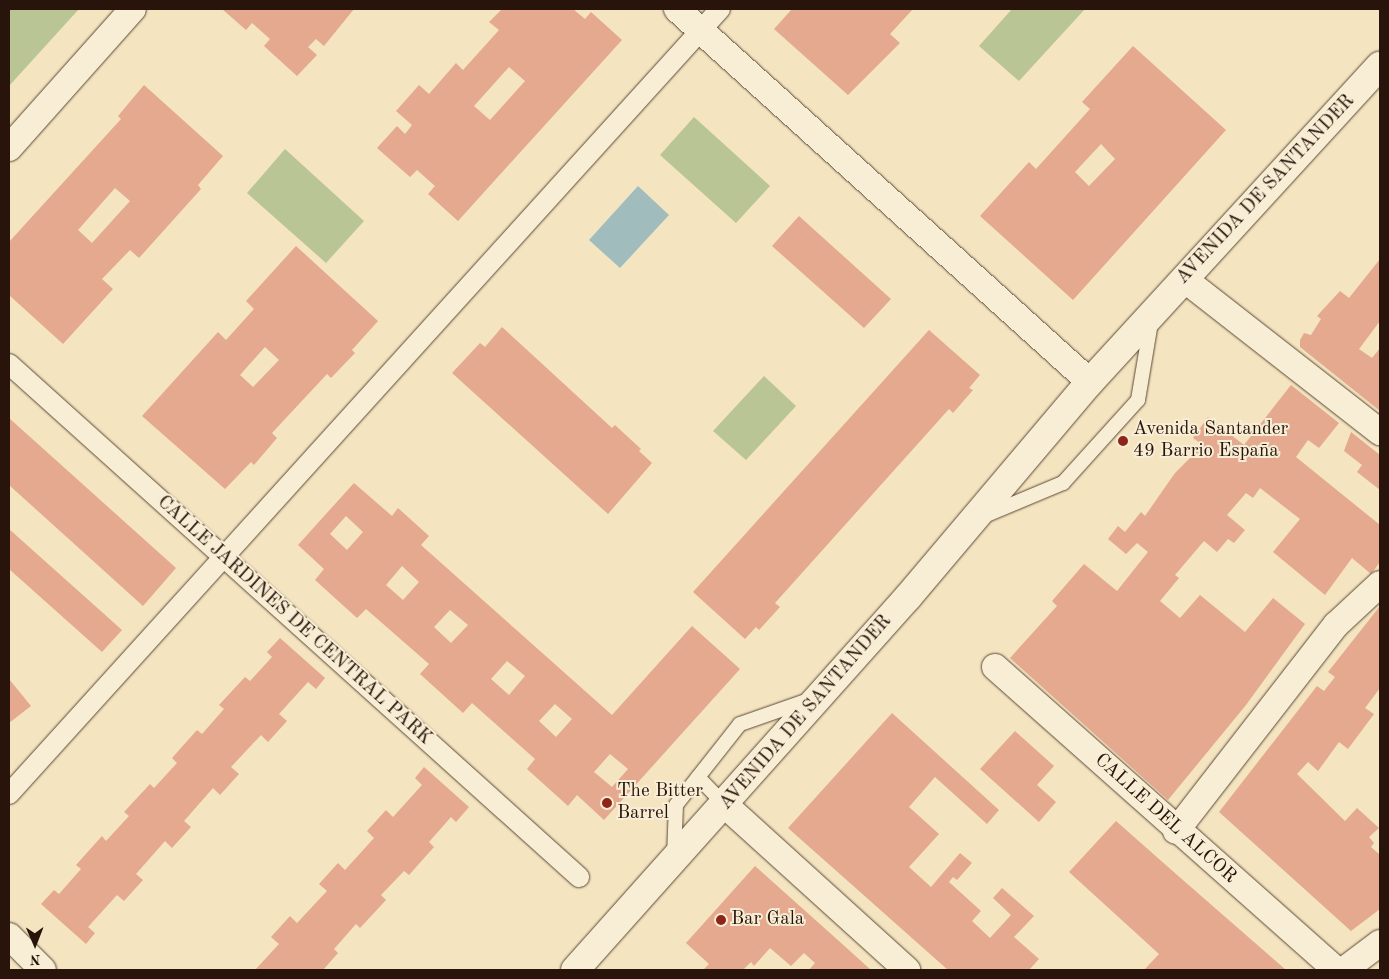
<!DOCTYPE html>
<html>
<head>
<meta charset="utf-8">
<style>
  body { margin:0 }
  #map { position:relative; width:1389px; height:979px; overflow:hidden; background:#f4e4bf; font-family:"Old Standard TT",serif }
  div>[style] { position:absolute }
  .green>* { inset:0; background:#b9c594 }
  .water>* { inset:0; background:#a1bcbd }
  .building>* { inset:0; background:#e4a98e }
  .roads { filter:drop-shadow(0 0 1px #5b4837) drop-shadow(0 0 1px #5b4837) }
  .service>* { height:14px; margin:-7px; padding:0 7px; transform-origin:7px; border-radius:7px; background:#f8edd5 }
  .pedestrian>* { height:20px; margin:-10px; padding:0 10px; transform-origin:10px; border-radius:10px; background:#f8edd5 }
  .minor>* { height:26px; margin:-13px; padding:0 13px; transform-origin:13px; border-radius:13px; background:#f8edd5 }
  .secondary>* { height:28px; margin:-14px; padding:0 14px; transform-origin:14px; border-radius:14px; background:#f8edd5 }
  .dots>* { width:14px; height:14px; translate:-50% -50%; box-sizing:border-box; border:2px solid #f8edd5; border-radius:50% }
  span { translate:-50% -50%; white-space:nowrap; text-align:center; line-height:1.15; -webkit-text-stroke:4px #f8edd5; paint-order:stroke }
  .street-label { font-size:19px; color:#28140a }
  .poi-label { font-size:19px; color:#28140a }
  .left { translate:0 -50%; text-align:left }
  .frame { position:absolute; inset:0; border:10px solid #28140a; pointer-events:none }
  .north { position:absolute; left:10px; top:919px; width:50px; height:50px; -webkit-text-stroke:4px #f8edd5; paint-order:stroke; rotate:179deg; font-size:14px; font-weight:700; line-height:20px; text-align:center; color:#28140a }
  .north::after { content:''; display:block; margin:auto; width:18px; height:22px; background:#28140a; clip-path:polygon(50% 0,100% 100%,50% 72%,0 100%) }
</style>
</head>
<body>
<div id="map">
  <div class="green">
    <i style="clip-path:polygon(9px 9px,79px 9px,9px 86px)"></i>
    <i style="clip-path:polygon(1012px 9px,1085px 9px,1019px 81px,979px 46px)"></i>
    <i style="clip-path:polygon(694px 117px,770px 186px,736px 223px,660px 155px)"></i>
    <i style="clip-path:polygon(285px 149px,364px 221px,326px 263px,247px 193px)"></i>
    <i style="clip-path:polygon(764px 376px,796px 406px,746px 460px,713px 431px)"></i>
  </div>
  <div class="water">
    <i style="clip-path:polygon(638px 186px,669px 215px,620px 268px,589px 240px)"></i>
  </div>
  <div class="building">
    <i style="clip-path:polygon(222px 9px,354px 9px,324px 46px,316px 39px,308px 47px,317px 55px,297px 76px,264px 46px,270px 39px,252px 23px,246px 30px)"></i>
    <i style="clip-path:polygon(evenodd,502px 9px,573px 9px,585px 19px,591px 12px,622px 40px,458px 221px,428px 194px,435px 186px,417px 170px,410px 177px,377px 148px,397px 126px,405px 134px,412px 125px,396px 111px,419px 85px,429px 94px,456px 63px,463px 70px,499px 30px,489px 22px,502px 9px,509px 67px,525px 81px,490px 120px,474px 106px,509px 67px)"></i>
    <i style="clip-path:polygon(792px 9px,913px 9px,890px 34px,900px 43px,848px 95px,774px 29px)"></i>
    <i style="clip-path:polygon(evenodd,1133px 46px,1226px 130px,1073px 300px,980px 216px,1029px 162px,1036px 169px,1090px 109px,1082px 102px,1133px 46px,1101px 144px,1115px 159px,1089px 186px,1075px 172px,1101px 144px)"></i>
    <i style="clip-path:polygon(evenodd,144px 85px,223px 156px,198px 185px,201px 189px,139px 258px,130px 250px,102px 279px,113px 289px,63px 344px,9px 295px,9px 242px,121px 119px,118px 116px,144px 85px,115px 188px,130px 201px,92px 243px,78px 230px,115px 188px)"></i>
    <i style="clip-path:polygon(799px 216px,891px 299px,864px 328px,772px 246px)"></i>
    <i style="clip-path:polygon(evenodd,296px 246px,378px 321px,352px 350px,355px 353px,331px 378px,327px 374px,272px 433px,277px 438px,254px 465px,251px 462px,225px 489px,142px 416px,218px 332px,226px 340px,254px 309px,246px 301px,296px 246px,265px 347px,279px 360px,253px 387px,240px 375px,265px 347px)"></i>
    <i style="clip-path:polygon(1380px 259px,1380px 321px,1359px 349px,1372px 358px,1380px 348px,1380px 411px,1300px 347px,1300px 340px,1304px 333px,1311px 335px,1321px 319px,1317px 316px,1340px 291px,1349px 298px)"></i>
    <i style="clip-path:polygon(502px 327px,612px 428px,615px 425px,641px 449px,639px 451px,652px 463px,608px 514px,452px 373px,480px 343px,485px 347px)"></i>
    <i style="clip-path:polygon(929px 330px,980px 375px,969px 388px,973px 390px,953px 413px,949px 409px,775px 603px,780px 607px,759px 630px,756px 627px,745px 639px,693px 592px)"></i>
    <i style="clip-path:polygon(1291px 385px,1339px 423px,1319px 448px,1308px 440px,1296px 457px,1380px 525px,1380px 562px,1371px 574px,1352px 558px,1325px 595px,1273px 552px,1300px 519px,1260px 488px,1253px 498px,1246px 493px,1227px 515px,1245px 530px,1234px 543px,1228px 539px,1217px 552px,1204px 541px,1175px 575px,1179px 578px,1160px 601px,1180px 618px,1200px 595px,1245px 632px,1273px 598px,1305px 624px,1246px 705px,1168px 800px,1010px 658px,1057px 606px,1052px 601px,1084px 564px,1117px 591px,1148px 552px,1137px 543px,1126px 554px,1108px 539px,1118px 526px,1125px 532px,1141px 512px,1145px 516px,1175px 473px,1203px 445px,1193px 438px,1208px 417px,1244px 445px)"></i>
    <i style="clip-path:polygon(9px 418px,176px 568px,143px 606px,9px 485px)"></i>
    <i style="clip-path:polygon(1351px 432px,1380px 455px,1380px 490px,1357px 472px,1362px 465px,1344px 451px)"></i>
    <i style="clip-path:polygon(evenodd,354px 483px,392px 516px,398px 508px,429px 536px,421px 545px,612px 715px,692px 626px,740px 669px,604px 820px,577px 795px,568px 806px,527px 769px,535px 759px,472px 703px,463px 713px,452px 703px,420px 674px,429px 664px,366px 609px,357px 618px,315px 580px,324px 569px,298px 545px,354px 483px,346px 516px,363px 532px,347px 550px,330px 534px,346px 516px,354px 483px,402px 566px,419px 582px,403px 600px,386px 585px,402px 566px,354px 483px,450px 610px,468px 625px,451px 643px,434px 627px,450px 610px,354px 483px,507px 661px,525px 676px,509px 695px,491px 679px,507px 661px,354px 483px,555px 704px,572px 719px,556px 737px,539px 721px,555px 704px,354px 483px,610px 754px,628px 769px,612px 787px,594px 772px,610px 754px)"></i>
    <i style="clip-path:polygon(9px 529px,122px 630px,102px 652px,9px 569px)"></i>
    <i style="clip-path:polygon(1380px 606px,1380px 688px,1365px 708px,1374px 714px,1348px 749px,1339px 742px,1318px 771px,1308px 762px,1297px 774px,1345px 821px,1357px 808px,1379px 828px,1369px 837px,1374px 843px,1371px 847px,1380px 855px,1380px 909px,1351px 931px,1219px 812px,1317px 686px,1324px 691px,1335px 677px,1328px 672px)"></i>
    <i style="clip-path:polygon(280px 638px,325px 678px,316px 689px,308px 682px,279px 714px,287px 721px,268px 742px,261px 735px,231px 767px,239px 774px,220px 795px,213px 788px,184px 821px,191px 827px,172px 848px,165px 841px,136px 874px,143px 880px,124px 901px,117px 895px,88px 927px,95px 933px,86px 944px,41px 904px,54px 890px,59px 894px,81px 869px,76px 865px,102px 836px,106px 841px,129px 816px,124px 812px,150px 784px,154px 788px,177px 763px,172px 758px,197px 730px,202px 734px,224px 709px,219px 705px,245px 677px,250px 681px,272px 657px,267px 652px)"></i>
    <i style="clip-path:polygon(9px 679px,31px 706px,9px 723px)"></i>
    <i style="clip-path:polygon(892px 713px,999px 810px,987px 824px,935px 777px,909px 807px,939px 834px,909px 867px,931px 887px,960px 853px,972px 863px,957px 880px,953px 877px,949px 882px,981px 911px,972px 921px,990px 938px,1011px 915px,993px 898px,1002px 888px,1034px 916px,1014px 937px,1039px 959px,1029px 970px,948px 970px,788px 828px)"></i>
    <i style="clip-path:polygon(1015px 731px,1054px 766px,1037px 785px,1056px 802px,1039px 822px,980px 769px)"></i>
    <i style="clip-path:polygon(424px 767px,469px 807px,456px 822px,451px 817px,429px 842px,434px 847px,409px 875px,404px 871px,381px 895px,386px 900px,360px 928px,356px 924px,334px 949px,338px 953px,323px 970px,255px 970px,279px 944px,271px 937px,290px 916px,297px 923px,327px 891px,319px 884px,338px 863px,345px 870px,374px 838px,367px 831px,386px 810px,393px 817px,422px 785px,415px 778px)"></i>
    <i style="clip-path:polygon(1116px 821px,1176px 874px,1286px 970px,1144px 970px,1159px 954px,1069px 872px)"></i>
    <i style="clip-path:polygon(755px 866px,840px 942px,871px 970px,809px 970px,815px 963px,804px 953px,791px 966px,770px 948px,754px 966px,751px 962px,743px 970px,703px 970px,709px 964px,686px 943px)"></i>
  </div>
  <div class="roads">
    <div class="service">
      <i style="left:984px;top:516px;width:86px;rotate:-22.7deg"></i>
      <i style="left:1063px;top:483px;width:112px;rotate:-47.9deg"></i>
      <i style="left:1138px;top:400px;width:79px;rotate:-80.5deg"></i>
      <i style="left:698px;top:777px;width:39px;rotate:46deg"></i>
      <i style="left:674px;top:857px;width:52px;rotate:-87.8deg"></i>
      <i style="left:676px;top:805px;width:103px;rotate:-51.7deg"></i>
      <i style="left:740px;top:724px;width:73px;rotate:-19.2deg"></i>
    </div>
    <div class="pedestrian">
      <i style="left:9px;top:364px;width:767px;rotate:41.99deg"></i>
      <i style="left:9px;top:794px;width:1059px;rotate:-47.83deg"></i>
    </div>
    <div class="minor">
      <i style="left:677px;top:9px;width:557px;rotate:42.09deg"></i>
      <i style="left:9px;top:148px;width:186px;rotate:-48.3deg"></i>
      <i style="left:1184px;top:279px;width:249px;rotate:38deg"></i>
      <i style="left:995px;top:667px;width:456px;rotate:41.6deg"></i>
      <i style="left:725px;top:805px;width:246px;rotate:42.2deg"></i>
      <i style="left:1176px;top:831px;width:261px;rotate:-52.2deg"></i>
      <i style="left:1336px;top:625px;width:60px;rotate:-43deg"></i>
      <i style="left:9px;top:936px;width:48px;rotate:45deg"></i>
      <i style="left:1344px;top:970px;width:45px;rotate:-36.9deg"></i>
    </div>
    <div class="secondary">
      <i style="left:575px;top:970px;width:500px;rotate:-48.24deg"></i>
      <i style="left:908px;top:597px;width:282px;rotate:-49.8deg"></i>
      <i style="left:1090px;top:382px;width:429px;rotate:-47.5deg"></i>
    </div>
  </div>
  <div class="dots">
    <i style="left:1123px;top:441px;background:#8f2418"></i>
    <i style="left:607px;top:803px;background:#8f2418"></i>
    <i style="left:721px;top:920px;background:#8f2418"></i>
  </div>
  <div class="street-label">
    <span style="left:1266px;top:190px;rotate:-47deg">AVENIDA DE SANTANDER</span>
    <span style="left:294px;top:621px;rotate:42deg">CALLE JARDINES DE CENTRAL PARK</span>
    <span style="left:806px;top:713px;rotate:-49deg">AVENIDA DE SANTANDER</span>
    <span style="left:1165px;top:819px;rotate:42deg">CALLE DEL ALCOR</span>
  </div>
  <div class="poi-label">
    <span class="left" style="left:1133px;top:441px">Avenida Santander<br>49 Barrio España</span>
    <span class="left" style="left:617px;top:803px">The Bitter<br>Barrel</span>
    <span class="left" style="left:731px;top:920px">Bar Gala</span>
  </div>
  <div class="frame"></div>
  <div class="north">N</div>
</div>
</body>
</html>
